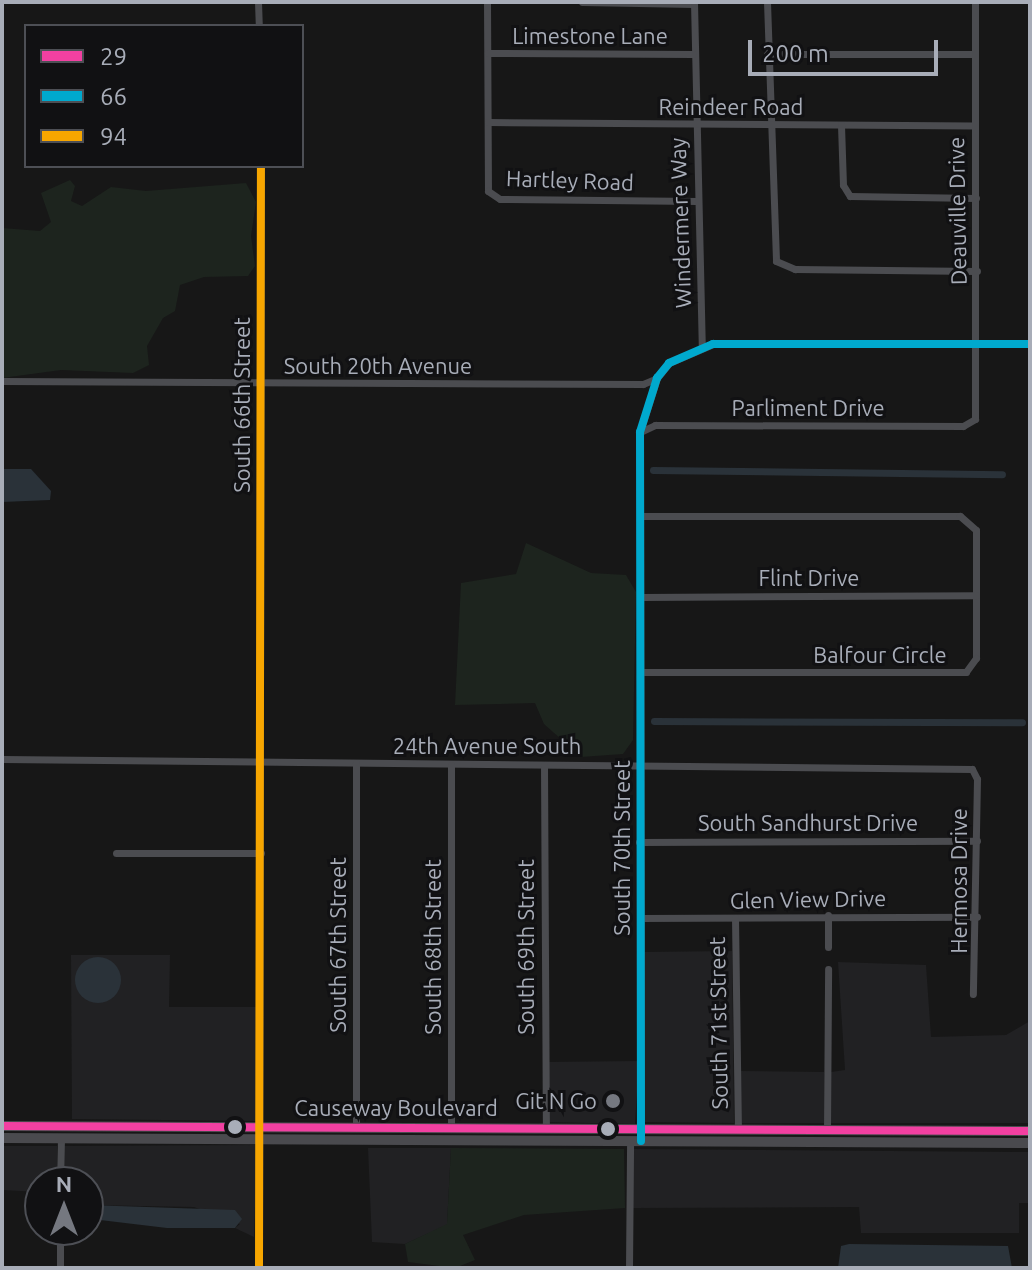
<!DOCTYPE html>
<html>
<head>
<meta charset="utf-8">
<style>
  body { margin:0 }
  #map { position:relative; width:1032px; height:1270px; overflow:hidden; background:#171717; font-family:Ubuntu,sans-serif }
  div>[style] { position:absolute }
  .built>* { inset:0; background:#212123 }
  .green>* { inset:0; background:#1d241e }
  .water>* { inset:0; background:#2a3239 }
  .round { border-radius:50% }
  .canal>* { height:7px; margin:-3.5px; padding:0 3.5px; transform-origin:3.5px; border-radius:3.5px; background:#2a3239 }
  .minor>* { height:7px; margin:-3.5px; padding:0 3.5px; transform-origin:3.5px; border-radius:3.5px; background:#4b4c50 }
  .secondary>* { height:10px; margin:-5px; padding:0 5px; transform-origin:5px; border-radius:5px; background:#4a4a4e }
  .bus-1>* { height:8px; margin:-4px; padding:0 4px; transform-origin:4px; border-radius:4px; background:#f240a1 }
  .bus-2>* { height:8px; margin:-4px; padding:0 4px; transform-origin:4px; border-radius:4px; background:#00a9ce }
  .bus-3>* { height:8px; margin:-4px; padding:0 4px; transform-origin:4px; border-radius:4px; background:#f7a600 }
  .dots>* { width:22px; height:22px; translate:-50% -50%; box-sizing:border-box; border:4px solid #111113; border-radius:50% }
  span { translate:-50% -50%; white-space:nowrap; text-align:center; line-height:1.15; -webkit-text-stroke:6px #111113; paint-order:stroke }
  .street-label { font-size:22px; color:#a8adb8 }
  .poi-label { font-size:22px; color:#a8adb8 }
  .right { translate:-100% -50%; text-align:right }
  .frame { position:absolute; inset:0; border:4px solid #a8adb8; pointer-events:none }
  .legend { position:absolute; left:24px; top:24px; width:280px; height:144px; box-sizing:border-box; background:#111113; border:2px solid #4d4f55; margin:0; padding:10px 14px; list-style:none; font-size:24px; color:#a8adb8 }
  .legend li { display:flex; align-items:center; gap:16px; height:40px }
  .legend b { width:40px; border:2px solid #4d4f55 }
  .north { position:absolute; left:24px; top:1166px; width:80px; height:80px; box-sizing:border-box; background:#111113; border:2px solid #4d4f55; border-radius:50%; rotate:0deg; font-size:22px; font-weight:700; line-height:32px; text-align:center; color:#a8adb8 }
  .north::after { content:''; display:block; margin:auto; width:28px; height:36px; background:#757880; clip-path:polygon(50% 0,100% 100%,50% 72%,0 100%) }
  .scale { position:absolute; left:748px; top:40px; width:190px; height:36px; box-sizing:border-box; border:4px solid #a8adb8; border-top:0; padding-left:10px; font-size:24px; line-height:28px; white-space:nowrap; color:#a8adb8; -webkit-text-stroke:6px #111113; paint-order:stroke }
</style>
</head>
<body>
<div id="map">
  <div class="built">
    <i style="clip-path:polygon(732px 951px,734px 1123px,644px 1122px,644px 952px)"></i>
    <i style="clip-path:polygon(71px 955px,170px 955px,169px 1007px,258px 1007px,256px 1121px,72px 1119px)"></i>
    <i style="clip-path:polygon(838px 962px,926px 965px,931px 1037px,1006px 1035px,1030px 1021px,1030px 1123px,831px 1123px,831px 1072px,845px 1070px)"></i>
    <i style="clip-path:polygon(639px 1061px,635px 1124px,546px 1122px,545px 1062px)"></i>
    <i style="clip-path:polygon(740px 1071px,824px 1072px,824px 1123px,741px 1123px)"></i>
    <i style="clip-path:polygon(257px 1145px,254px 1237px,235px 1228px,240px 1224px,194px 1207px,88px 1205px,88px 1182px,64px 1182px,64px 1146px)"></i>
    <i style="clip-path:polygon(2px 1146px,57px 1146px,57px 1182px,40px 1182px,40px 1192px,2px 1190px)"></i>
    <i style="clip-path:polygon(368px 1148px,451px 1148px,447px 1225px,405px 1244px,372px 1242px)"></i>
    <i style="clip-path:polygon(633px 1149px,1030px 1152px,1030px 1203px,1019px 1203px,1019px 1233px,861px 1233px,859px 1207px,632px 1208px)"></i>
  </div>
  <div class="green">
    <i style="clip-path:polygon(70px 180px,75px 186px,71px 201px,82px 206px,111px 187px,146px 191px,246px 183px,256px 202px,251px 236px,255px 266px,248px 276px,204px 277px,180px 285px,175px 311px,163px 318px,147px 346px,149px 365px,133px 373px,61px 370px,2px 378px,2px 228px,40px 231px,51px 222px,41px 193px)"></i>
    <i style="clip-path:polygon(526px 543px,591px 573px,626px 575px,636px 592px,633px 740px,623px 754px,581px 757px,544px 724px,535px 703px,455px 705px,461px 583px,516px 574px)"></i>
    <i style="clip-path:polygon(451px 1148px,624px 1149px,625px 1208px,524px 1215px,463px 1235px,475px 1260px,455px 1268px,408px 1262px,405px 1244px,447px 1224px)"></i>
  </div>
  <div class="water">
    <i style="clip-path:polygon(2px 469px,31px 469px,51px 491px,50px 500px,2px 502px)"></i>
    <i class="round" style="left:75px;top:957px;width:46px;height:46px"></i>
    <i style="clip-path:polygon(88px 1205px,235px 1210px,242px 1219px,235px 1228px,167px 1228px,100px 1220px,89px 1213px)"></i>
    <i style="clip-path:polygon(849px 1244px,1008px 1246px,1012px 1268px,838px 1268px,841px 1246px)"></i>
  </div>
  <div class="canal">
    <i style="left:653px;top:470px;width:349px;rotate:0.7deg"></i>
    <i style="left:654px;top:721px;width:368px;rotate:0.2deg"></i>
  </div>
  <div class="minor">
    <i style="left:258px;top:2px;width:24px;rotate:88deg"></i>
    <i style="left:487px;top:2px;width:189px;rotate:89.7deg"></i>
    <i style="left:488px;top:191px;width:14px;rotate:34deg"></i>
    <i style="left:500px;top:199px;width:197px;rotate:0.6deg"></i>
    <i style="left:582px;top:2px;width:112px;rotate:1deg"></i>
    <i style="left:694px;top:2px;width:344px;rotate:88.7deg"></i>
    <i style="left:767px;top:2px;width:259px;rotate:88deg"></i>
    <i style="left:776px;top:261px;width:21px;rotate:23deg"></i>
    <i style="left:795px;top:269px;width:182px;rotate:0.6deg"></i>
    <i style="left:488px;top:53px;width:205px;rotate:0.3deg"></i>
    <i style="left:767px;top:54px;width:206px"></i>
    <i style="left:488px;top:122px;width:486px;rotate:0.4deg"></i>
    <i style="left:841px;top:125px;width:60px;rotate:88.1deg"></i>
    <i style="left:843px;top:185px;width:13px;rotate:58deg"></i>
    <i style="left:850px;top:196px;width:126px;rotate:0.9deg"></i>
    <i style="left:2px;top:381px;width:641px;rotate:0.27deg"></i>
    <i style="left:643px;top:384px;width:15px;rotate:-23deg"></i>
    <i style="left:640px;top:432px;width:17px;rotate:-25deg"></i>
    <i style="left:655px;top:425px;width:308px;rotate:0.2deg"></i>
    <i style="left:963px;top:426px;width:14px;rotate:-30deg"></i>
    <i style="left:975px;top:419px;width:417px;rotate:-90deg"></i>
    <i style="left:641px;top:516px;width:319px"></i>
    <i style="left:960px;top:516px;width:21px;rotate:41deg"></i>
    <i style="left:976px;top:530px;width:128px;rotate:90deg"></i>
    <i style="left:976px;top:658px;width:17px;rotate:126deg"></i>
    <i style="left:966px;top:672px;width:324px;rotate:180deg"></i>
    <i style="left:642px;top:597px;width:334px;rotate:-0.3deg"></i>
    <i style="left:2px;top:759px;width:970px;rotate:0.59deg"></i>
    <i style="left:972px;top:769px;width:11px;rotate:63deg"></i>
    <i style="left:977px;top:779px;width:215px;rotate:91.1deg"></i>
    <i style="left:356px;top:763px;width:365px;rotate:90deg"></i>
    <i style="left:544px;top:765px;width:364px;rotate:89.7deg"></i>
    <i style="left:639px;top:842px;width:338px;rotate:-0.2deg"></i>
    <i style="left:116px;top:853px;width:145px"></i>
    <i style="left:640px;top:918px;width:337px;rotate:-0.2deg"></i>
    <i style="left:735px;top:918px;width:211px;rotate:89.2deg"></i>
    <i style="left:828px;top:947px;width:32px;rotate:-90deg"></i>
    <i style="left:451px;top:1128px;width:363px;rotate:-90deg"></i>
    <i style="left:641px;top:1129px;width:697px;rotate:-90.08deg"></i>
    <i style="left:640px;top:432px;width:57px;rotate:-72.5deg"></i>
    <i style="left:657px;top:378px;width:19px;rotate:-51deg"></i>
    <i style="left:669px;top:363px;width:48px;rotate:-23.4deg"></i>
    <i style="left:713px;top:344px;width:317px"></i>
    <i style="left:827px;top:1130px;width:161px;rotate:-89.6deg"></i>
    <i style="left:60px;top:1182px;width:43px;rotate:-88.7deg"></i>
    <i style="left:60px;top:1268px;width:38px;rotate:-90deg"></i>
    <i style="left:259px;top:1268px;width:1102px;rotate:-89.9deg"></i>
    <i style="left:629px;top:1268px;width:127px;rotate:-89.5deg"></i>
  </div>
  <div class="secondary">
    <i style="left:2px;top:1126px;width:1028px;rotate:0.28deg"></i>
    <i style="left:2px;top:1138px;width:1028px;rotate:0.28deg"></i>
  </div>
  <div class="bus-1">
    <i style="left:2px;top:1126px;width:1028px;rotate:0.28deg"></i>
  </div>
  <div class="bus-2">
    <i style="left:641px;top:1141px;width:709px;rotate:-90.08deg"></i>
    <i style="left:640px;top:432px;width:57px;rotate:-72.5deg"></i>
    <i style="left:657px;top:378px;width:19px;rotate:-51deg"></i>
    <i style="left:669px;top:363px;width:48px;rotate:-23.4deg"></i>
    <i style="left:713px;top:344px;width:317px"></i>
  </div>
  <div class="bus-3">
    <i style="left:259px;top:1268px;width:1102px;rotate:-89.9deg"></i>
  </div>
  <div class="dots">
    <i style="left:613px;top:1101px;background:#757880"></i>
    <i style="left:235px;top:1127px;background:#a8adb8"></i>
    <i style="left:608px;top:1129px;background:#a8adb8"></i>
  </div>
  <div class="street-label">
    <span style="left:590px;top:36px">Limestone Lane</span>
    <span style="left:731px;top:107px">Reindeer Road</span>
    <span style="left:570px;top:180px;rotate:2deg">Hartley Road</span>
    <span style="left:957px;top:211px;rotate:-91deg">Deauville Drive</span>
    <span style="left:680px;top:223px;rotate:-92deg">Windermere Way</span>
    <span style="left:378px;top:366px">South 20th Avenue</span>
    <span style="left:242px;top:405px;rotate:-90deg">South 66th Street</span>
    <span style="left:808px;top:408px">Parliment Drive</span>
    <span style="left:809px;top:578px">Flint Drive</span>
    <span style="left:880px;top:655px">Balfour Circle</span>
    <span style="left:487px;top:746px">24th Avenue South</span>
    <span style="left:808px;top:823px">South Sandhurst Drive</span>
    <span style="left:622px;top:848px;rotate:-90deg">South 70th Street</span>
    <span style="left:959px;top:881px;rotate:-90deg">Hermosa Drive</span>
    <span style="left:808px;top:899px;rotate:-1deg">Glen View Drive</span>
    <span style="left:338px;top:945px;rotate:-90deg">South 67th Street</span>
    <span style="left:433px;top:947px;rotate:-90deg">South 68th Street</span>
    <span style="left:526px;top:947px;rotate:-90deg">South 69th Street</span>
    <span style="left:718px;top:1023px;rotate:-91deg">South 71st Street</span>
    <span style="left:396px;top:1108px">Causeway Boulevard</span>
  </div>
  <div class="poi-label">
    <span class="right" style="left:597px;top:1101px">Git N Go</span>
  </div>
  <div class="frame"></div>
  <ul class="legend">
  <li><b style="height:10px;background:#f240a1"></b>29</li>
  <li><b style="height:10px;background:#00a9ce"></b>66</li>
  <li><b style="height:10px;background:#f7a600"></b>94</li>
  </ul>
  <div class="north">N</div>
  <div class="scale">200 m</div>
</div>
</body>
</html>
